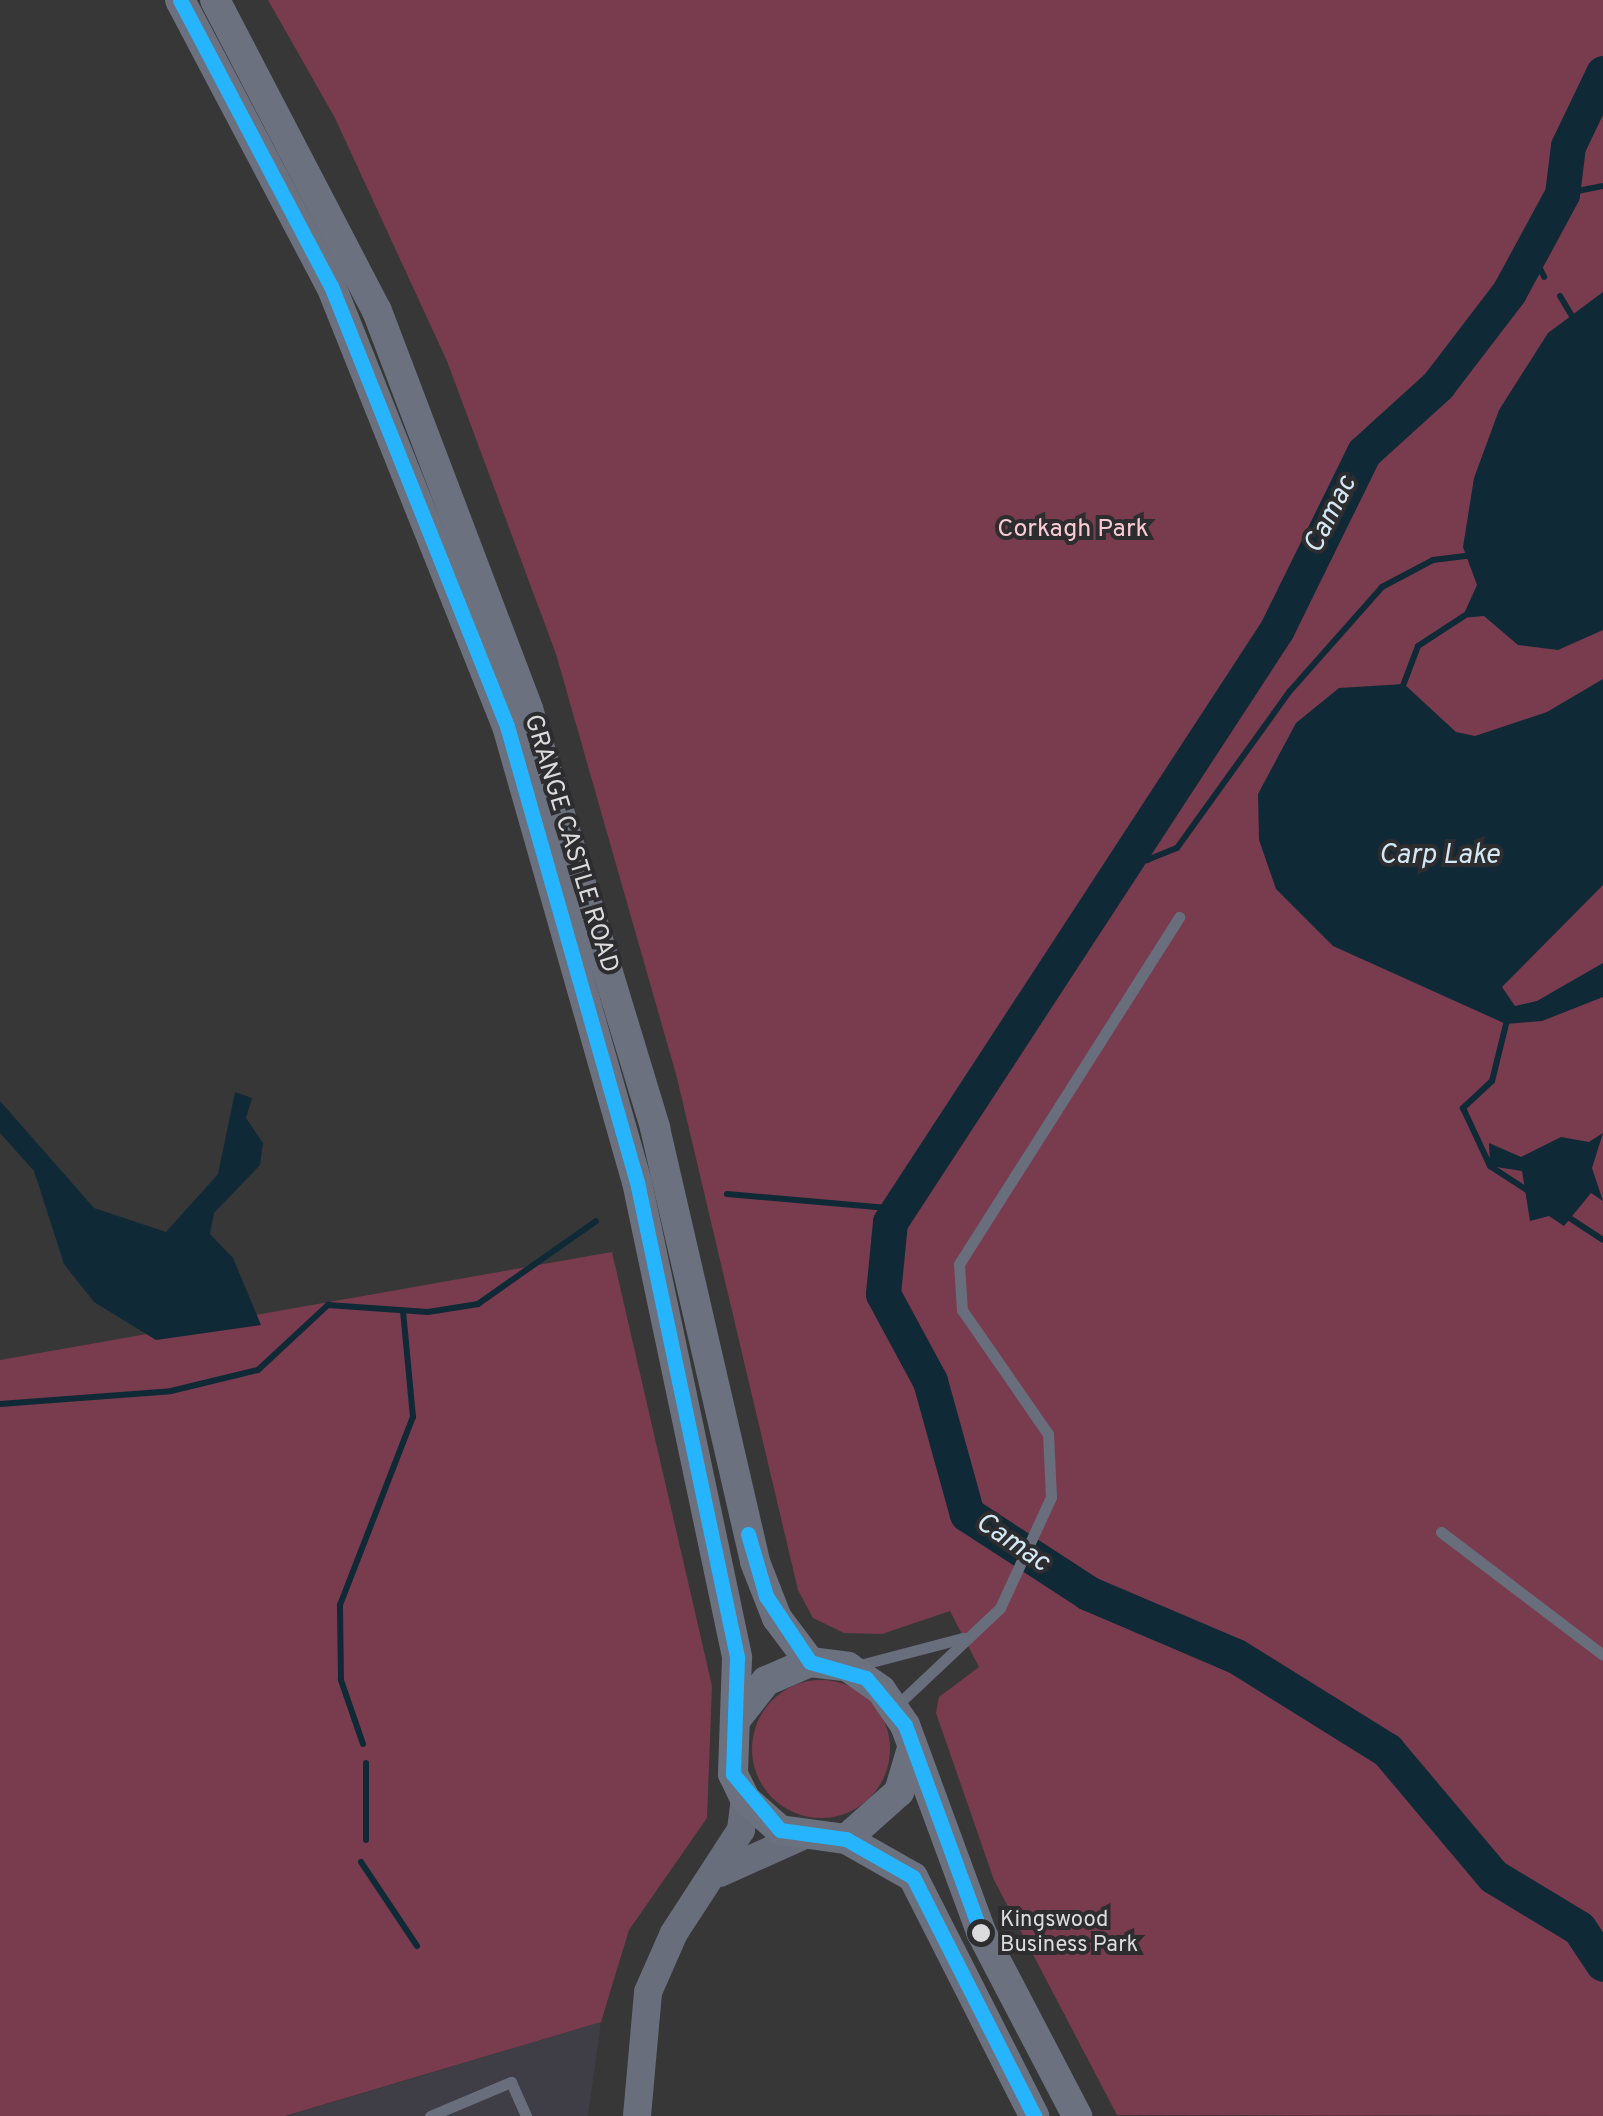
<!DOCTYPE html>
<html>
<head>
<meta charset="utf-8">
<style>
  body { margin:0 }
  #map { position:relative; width:1603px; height:2116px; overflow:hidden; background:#373738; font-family:Overpass,sans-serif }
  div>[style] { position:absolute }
  .built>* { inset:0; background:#3f3d45 }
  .green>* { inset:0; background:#783c4e }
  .round { border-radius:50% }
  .water>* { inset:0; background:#102936 }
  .stream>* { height:6px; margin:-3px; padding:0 3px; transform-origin:3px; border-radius:3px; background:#102936 }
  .river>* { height:35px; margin:-17.5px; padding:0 17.5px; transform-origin:17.5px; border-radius:17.5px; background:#102936 }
  .service>* { height:11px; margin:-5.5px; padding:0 5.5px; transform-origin:5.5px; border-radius:5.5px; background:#696e7c }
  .tertiary>* { height:28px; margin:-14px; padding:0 14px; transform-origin:14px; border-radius:14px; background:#696e7c }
  .secondary>* { height:30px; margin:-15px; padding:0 15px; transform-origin:15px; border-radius:15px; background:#6b717f }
  .bus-1>* { height:15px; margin:-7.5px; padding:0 7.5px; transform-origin:7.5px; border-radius:7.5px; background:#26b4ff }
  .dots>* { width:28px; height:28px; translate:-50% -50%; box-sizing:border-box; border:5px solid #2d2c2f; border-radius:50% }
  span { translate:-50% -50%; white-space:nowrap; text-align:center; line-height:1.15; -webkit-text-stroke:8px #2d2c2f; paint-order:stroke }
  .bus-label { font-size:22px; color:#dbdadc }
  .left { translate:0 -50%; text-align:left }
  .park-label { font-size:25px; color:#f9cad4 }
  .street-label { font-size:25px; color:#dbdadc }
  .water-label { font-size:28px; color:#d3e8f4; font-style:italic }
</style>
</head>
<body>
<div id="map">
  <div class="built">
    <i style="clip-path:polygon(601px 2022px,588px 2116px,287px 2116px)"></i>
  </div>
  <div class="green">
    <i style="clip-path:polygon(268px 0,1603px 0,1603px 2116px,1117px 2115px,994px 1880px,936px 1713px,939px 1697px,979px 1667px,950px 1611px,882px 1634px,844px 1633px,813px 1618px,798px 1590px,677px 1078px,556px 654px,447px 361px,335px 118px)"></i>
    <i style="clip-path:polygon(612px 1252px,712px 1686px,707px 1818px,629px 1930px,601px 2022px,285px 2116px,0 2116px,0 1360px)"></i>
    <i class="round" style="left:752px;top:1680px;width:138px;height:138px"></i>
  </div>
  <div class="water">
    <i style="clip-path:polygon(1603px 292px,1603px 630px,1558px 650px,1518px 645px,1484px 616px,1462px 618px,1477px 585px,1463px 547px,1474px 478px,1499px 410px,1548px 333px)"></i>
    <i style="clip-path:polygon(1603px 679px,1603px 885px,1502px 987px,1515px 1006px,1537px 1001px,1603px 963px,1603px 997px,1542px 1021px,1506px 1024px,1333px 946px,1276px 889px,1259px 840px,1258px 794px,1296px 723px,1339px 688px,1404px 684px,1456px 732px,1475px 736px,1547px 712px)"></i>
    <i style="clip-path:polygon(235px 1092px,252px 1098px,246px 1118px,263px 1143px,260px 1165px,214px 1213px,210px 1234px,233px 1258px,261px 1325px,156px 1340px,94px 1302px,64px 1264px,34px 1171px,0 1133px,0 1101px,94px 1208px,166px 1232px,218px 1174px)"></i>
    <i style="clip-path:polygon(1603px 1133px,1592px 1168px,1603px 1201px,1591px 1193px,1564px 1226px,1549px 1216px,1530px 1221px,1522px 1171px,1490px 1166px,1489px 1143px,1521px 1157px,1561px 1137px,1589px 1142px)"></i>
  </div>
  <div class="stream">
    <i style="left:1562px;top:194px;width:42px;rotate:-11deg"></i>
    <i style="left:1531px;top:251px;width:29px;rotate:63deg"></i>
    <i style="left:1560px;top:296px;width:23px;rotate:59deg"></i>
    <i style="left:1401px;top:691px;width:48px;rotate:-69.3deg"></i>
    <i style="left:1418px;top:646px;width:59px;rotate:-33.1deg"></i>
    <i style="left:1123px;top:855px;width:25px;rotate:12deg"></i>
    <i style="left:1147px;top:860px;width:32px;rotate:-22deg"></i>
    <i style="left:1177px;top:848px;width:193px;rotate:-54.3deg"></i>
    <i style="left:1290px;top:691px;width:139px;rotate:-48.5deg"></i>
    <i style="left:1382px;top:587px;width:58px;rotate:-27.9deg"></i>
    <i style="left:1433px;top:560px;width:40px;rotate:-7.1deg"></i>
    <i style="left:1508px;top:1016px;width:67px;rotate:103.8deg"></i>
    <i style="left:1492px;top:1081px;width:40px;rotate:137deg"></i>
    <i style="left:1463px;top:1108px;width:64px;rotate:65deg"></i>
    <i style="left:1490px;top:1166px;width:51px;rotate:33.1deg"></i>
    <i style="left:727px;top:1194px;width:173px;rotate:5deg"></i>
    <i style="left:1565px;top:1215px;width:45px;rotate:33.3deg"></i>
    <i style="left:0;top:1404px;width:171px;rotate:-4.3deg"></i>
    <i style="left:171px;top:1391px;width:89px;rotate:-13.6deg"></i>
    <i style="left:258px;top:1370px;width:96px;rotate:-42.9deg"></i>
    <i style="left:328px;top:1305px;width:100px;rotate:4deg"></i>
    <i style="left:428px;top:1312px;width:51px;rotate:-9.1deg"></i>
    <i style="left:478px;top:1304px;width:144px;rotate:-35.1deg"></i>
    <i style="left:363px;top:1744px;width:68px;rotate:-109deg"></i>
    <i style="left:341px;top:1680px;width:75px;rotate:-90.8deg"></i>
    <i style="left:340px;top:1605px;width:202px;rotate:-68.8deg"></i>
    <i style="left:413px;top:1417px;width:105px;rotate:-95.4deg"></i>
    <i style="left:366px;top:1763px;width:77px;rotate:90deg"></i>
    <i style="left:361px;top:1862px;width:101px;rotate:56.3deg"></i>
  </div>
  <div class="river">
    <i style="left:1603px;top:73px;width:81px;rotate:115.6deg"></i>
    <i style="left:1568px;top:146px;width:48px;rotate:97.1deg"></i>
    <i style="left:1562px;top:194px;width:111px;rotate:118.4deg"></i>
    <i style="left:1509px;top:292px;width:117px;rotate:127.4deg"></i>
    <i style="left:1438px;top:385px;width:100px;rotate:137.8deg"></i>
    <i style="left:1364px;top:452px;width:197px;rotate:116.2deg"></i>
    <i style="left:1277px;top:629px;width:708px;rotate:123.13deg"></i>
    <i style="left:890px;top:1222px;width:72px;rotate:95.6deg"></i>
    <i style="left:883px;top:1294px;width:99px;rotate:61.6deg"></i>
    <i style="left:930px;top:1381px;width:138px;rotate:74.5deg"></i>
    <i style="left:967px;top:1514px;width:145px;rotate:33.1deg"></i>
    <i style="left:1088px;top:1593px;width:161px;rotate:23.1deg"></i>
    <i style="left:1236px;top:1656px;width:178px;rotate:31.9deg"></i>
    <i style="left:1387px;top:1750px;width:165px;rotate:49.9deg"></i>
    <i style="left:1493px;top:1876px;width:100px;rotate:31.2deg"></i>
    <i style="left:1579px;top:1928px;width:43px;rotate:56.3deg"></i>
  </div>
  <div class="service">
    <i style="left:1441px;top:1532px;width:203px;rotate:37.2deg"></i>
    <i style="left:856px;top:1666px;width:111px;rotate:-14.7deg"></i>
    <i style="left:894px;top:1708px;width:146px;rotate:-43.3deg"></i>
    <i style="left:1000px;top:1608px;width:122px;rotate:-65.3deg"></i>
    <i style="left:1051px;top:1497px;width:63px;rotate:-92.7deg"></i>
    <i style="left:1048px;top:1434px;width:151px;rotate:-124.7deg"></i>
    <i style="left:962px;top:1310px;width:46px;rotate:-93.7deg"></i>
    <i style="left:959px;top:1264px;width:411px;rotate:-57.6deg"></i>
    <i style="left:430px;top:2116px;width:88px;rotate:-22.8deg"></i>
    <i style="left:511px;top:2082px;width:37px;rotate:66deg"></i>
  </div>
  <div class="tertiary">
    <i style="left:720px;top:1873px;width:88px;rotate:-24.2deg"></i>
    <i style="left:637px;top:2116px;width:124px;rotate:-84.9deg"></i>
    <i style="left:648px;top:1992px;width:64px;rotate:-66.2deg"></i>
    <i style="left:674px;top:1933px;width:123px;rotate:-57deg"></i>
    <i style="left:741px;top:1830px;width:31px;rotate:-83deg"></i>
  </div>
  <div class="secondary">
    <i style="left:180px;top:0;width:323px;rotate:62.2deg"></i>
    <i style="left:331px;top:286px;width:474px;rotate:68.2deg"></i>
    <i style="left:507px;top:726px;width:474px;rotate:74.1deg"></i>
    <i style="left:637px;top:1182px;width:486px;rotate:78.1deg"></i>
    <i style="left:737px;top:1658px;width:116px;rotate:92deg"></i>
    <i style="left:733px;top:1774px;width:28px;rotate:64deg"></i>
    <i style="left:745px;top:1799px;width:47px;rotate:41.5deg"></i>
    <i style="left:780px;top:1830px;width:67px;rotate:7.8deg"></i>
    <i style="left:846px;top:1839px;width:77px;rotate:29.6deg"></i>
    <i style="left:913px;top:1877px;width:268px;rotate:63.1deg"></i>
    <i style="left:215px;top:0;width:351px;rotate:62.5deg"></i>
    <i style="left:377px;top:311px;width:426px;rotate:69.2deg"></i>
    <i style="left:528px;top:709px;width:438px;rotate:73.1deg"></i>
    <i style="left:655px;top:1128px;width:445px;rotate:77deg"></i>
    <i style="left:755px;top:1562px;width:60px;rotate:68.6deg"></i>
    <i style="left:777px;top:1618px;width:55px;rotate:53.1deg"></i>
    <i style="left:737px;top:1718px;width:47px;rotate:-51.9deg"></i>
    <i style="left:766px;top:1681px;width:48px;rotate:-23.4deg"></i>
    <i style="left:810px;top:1662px;width:38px;rotate:7deg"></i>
    <i style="left:848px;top:1667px;width:40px;rotate:34.9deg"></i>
    <i style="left:881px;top:1690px;width:42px;rotate:55.6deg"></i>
    <i style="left:905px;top:1725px;width:221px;rotate:69.8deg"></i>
    <i style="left:981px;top:1932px;width:208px;rotate:62.4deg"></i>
    <i style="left:846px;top:1839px;width:71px;rotate:-41.6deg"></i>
    <i style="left:899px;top:1792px;width:46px;rotate:-73.5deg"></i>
  </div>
  <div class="bus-1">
    <i style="left:180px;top:0;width:323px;rotate:62.2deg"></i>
    <i style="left:331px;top:286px;width:474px;rotate:68.2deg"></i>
    <i style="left:507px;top:726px;width:474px;rotate:74.1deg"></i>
    <i style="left:637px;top:1182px;width:486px;rotate:78.1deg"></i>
    <i style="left:737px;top:1658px;width:116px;rotate:92deg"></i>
    <i style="left:733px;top:1774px;width:73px;rotate:50deg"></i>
    <i style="left:780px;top:1830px;width:67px;rotate:7.8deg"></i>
    <i style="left:846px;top:1839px;width:77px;rotate:29.6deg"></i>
    <i style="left:913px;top:1877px;width:268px;rotate:63.1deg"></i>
    <i style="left:748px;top:1534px;width:65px;rotate:73.8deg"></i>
    <i style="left:766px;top:1596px;width:79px;rotate:56.3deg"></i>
    <i style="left:810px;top:1662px;width:58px;rotate:15.9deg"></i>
    <i style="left:866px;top:1678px;width:61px;rotate:50.3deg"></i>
    <i style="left:905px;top:1725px;width:221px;rotate:69.9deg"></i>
  </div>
  <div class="dots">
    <i style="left:981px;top:1933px;background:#dbdadc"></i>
  </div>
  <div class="bus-label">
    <span class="left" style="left:1000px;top:1933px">Kingswood<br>Business Park</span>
  </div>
  <div class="park-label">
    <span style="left:1073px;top:530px">Corkagh Park</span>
  </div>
  <div class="street-label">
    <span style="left:570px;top:844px;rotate:73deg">GRANGE CASTLE ROAD</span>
  </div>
  <div class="water-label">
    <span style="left:1331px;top:515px;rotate:-63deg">Camac</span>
    <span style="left:1439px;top:856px">Carp Lake</span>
    <span style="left:1012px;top:1543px;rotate:34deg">Camac</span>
  </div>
</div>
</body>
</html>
